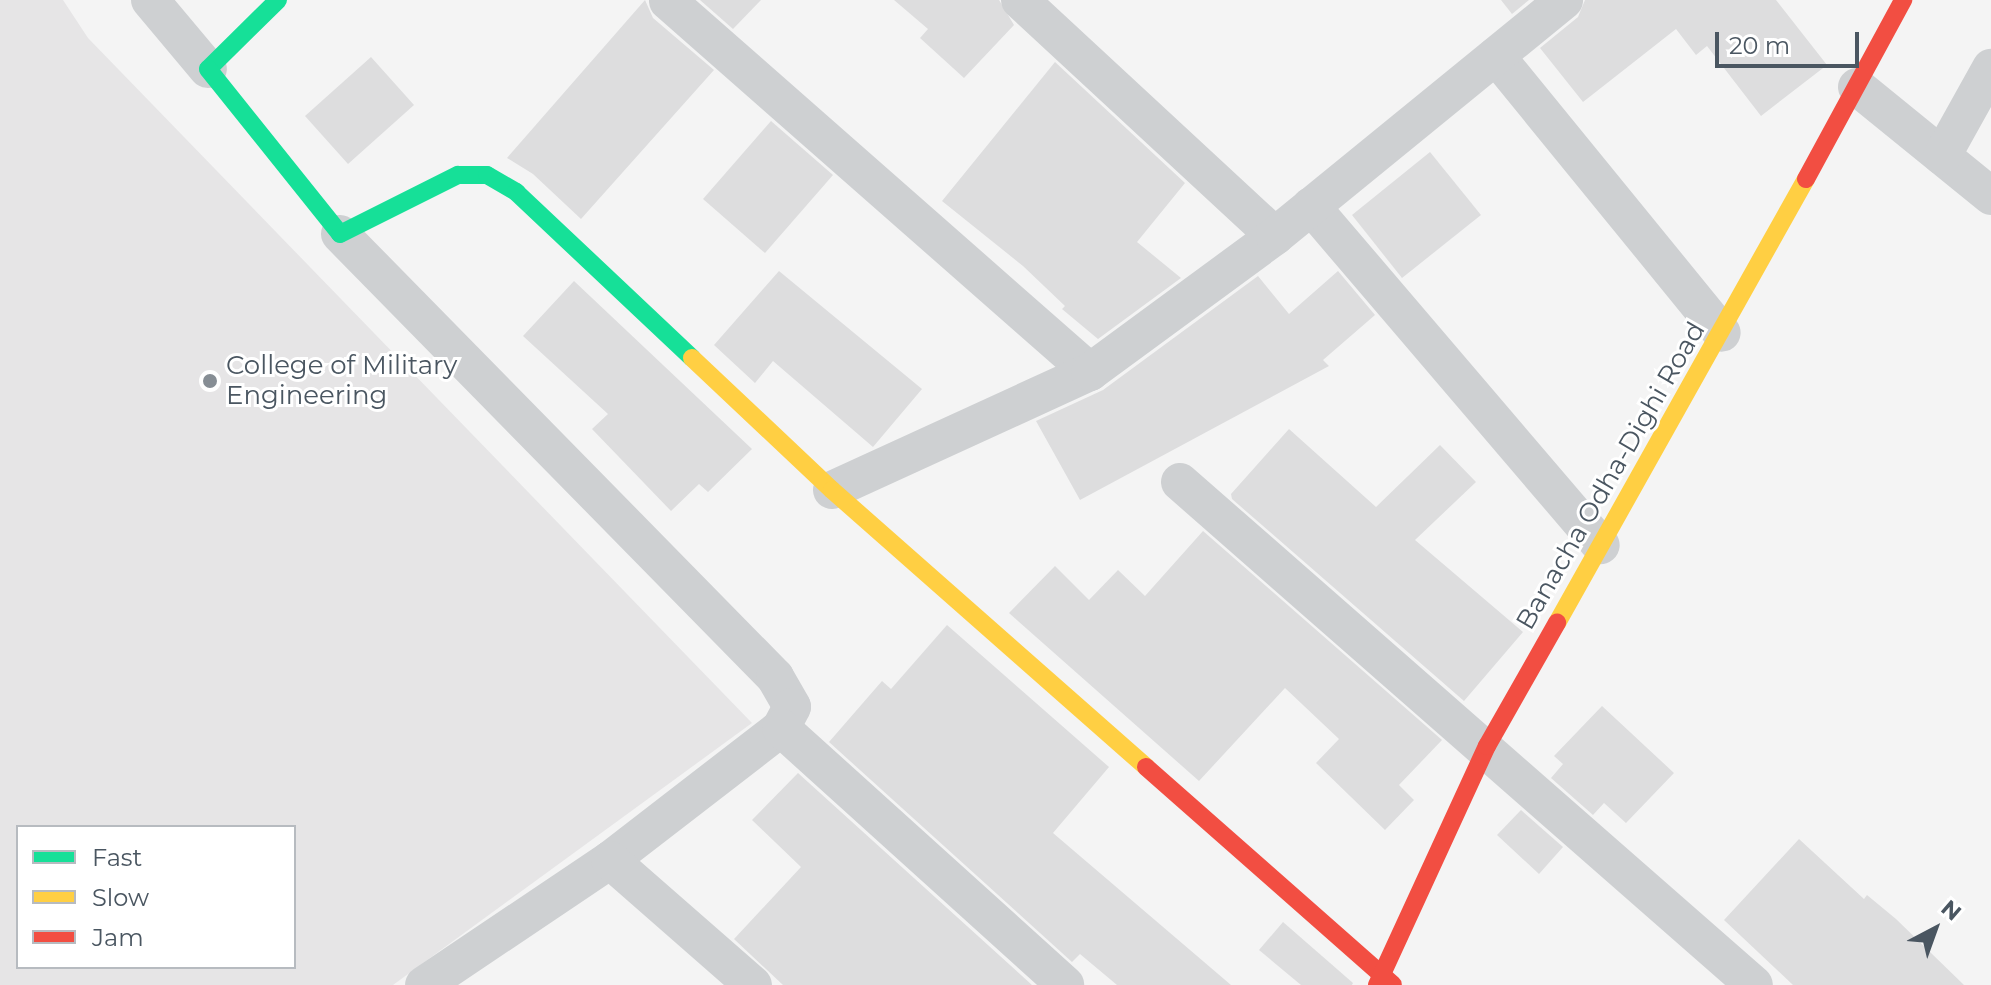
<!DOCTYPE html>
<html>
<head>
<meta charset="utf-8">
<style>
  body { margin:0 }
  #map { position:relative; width:1991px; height:985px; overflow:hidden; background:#f4f4f4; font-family:Montserrat,sans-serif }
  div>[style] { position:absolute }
  .education>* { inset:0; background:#e6e5e6 }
  .building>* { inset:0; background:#ddddde }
  .street>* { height:38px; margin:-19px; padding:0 19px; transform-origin:19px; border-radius:19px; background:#ced0d2 }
  .fast>* { height:18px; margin:-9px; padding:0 9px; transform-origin:9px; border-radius:9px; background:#16e098 }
  .slow>* { height:18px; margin:-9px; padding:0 9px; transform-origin:9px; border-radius:9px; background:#ffcf43 }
  .jam>* { height:18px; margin:-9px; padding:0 9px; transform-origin:9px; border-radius:9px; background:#f24e42 }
  .dots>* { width:22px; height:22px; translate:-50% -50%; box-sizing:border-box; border:4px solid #fff; border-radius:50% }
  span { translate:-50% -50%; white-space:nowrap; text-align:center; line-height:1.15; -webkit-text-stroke:6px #fff; paint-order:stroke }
  .poi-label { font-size:26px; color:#4a5661 }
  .left { translate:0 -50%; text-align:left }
  .street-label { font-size:26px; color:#4a5661 }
  .legend { position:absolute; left:16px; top:825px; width:280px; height:144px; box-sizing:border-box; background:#fff; border:2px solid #b7bbc0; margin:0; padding:10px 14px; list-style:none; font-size:24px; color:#4a5661 }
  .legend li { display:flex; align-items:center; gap:16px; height:40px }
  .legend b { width:40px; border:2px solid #b7bbc0 }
  .north { position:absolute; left:1895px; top:889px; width:80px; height:80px; -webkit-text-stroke:6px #fff; paint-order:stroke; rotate:41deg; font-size:22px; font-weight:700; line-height:32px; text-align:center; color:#4a5661 }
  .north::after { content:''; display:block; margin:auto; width:28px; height:36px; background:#4a5661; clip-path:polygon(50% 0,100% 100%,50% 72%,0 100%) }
  .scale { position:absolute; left:1715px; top:32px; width:144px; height:36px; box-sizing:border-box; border:4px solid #4a5661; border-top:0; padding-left:10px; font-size:24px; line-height:28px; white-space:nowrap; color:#4a5661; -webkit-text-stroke:6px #fff; paint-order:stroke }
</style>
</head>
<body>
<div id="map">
  <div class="education">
    <i style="clip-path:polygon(evenodd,0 0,63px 0,88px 38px,752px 723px,393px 985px,0 985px,0 0,18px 827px,294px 827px,294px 967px,18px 967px,18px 827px)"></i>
  </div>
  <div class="building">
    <i style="clip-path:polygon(645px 0,653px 18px,714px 70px,581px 219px,533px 174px,507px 158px)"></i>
    <i style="clip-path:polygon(700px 0,761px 0,733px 29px)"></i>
    <i style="clip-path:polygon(894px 0,999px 0,1014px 25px,964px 78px,920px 38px,928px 29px)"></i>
    <i style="clip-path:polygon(1501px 0,1529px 0,1512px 14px)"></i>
    <i style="clip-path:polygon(1585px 0,1776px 0,1827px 65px,1761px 116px,1707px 46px,1696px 55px,1676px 29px,1583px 102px,1540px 48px,1578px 17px)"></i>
    <i style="clip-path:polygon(371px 57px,414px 105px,348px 164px,305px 116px)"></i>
    <i style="clip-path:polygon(1055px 62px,1185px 183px,1137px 242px,1181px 278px,1098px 339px,1062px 309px,1065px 306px,1023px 266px,942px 201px)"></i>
    <i style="clip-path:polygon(771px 121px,833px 175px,765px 253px,703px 199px)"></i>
    <i style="clip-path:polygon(1430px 152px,1481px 215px,1402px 278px,1352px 215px)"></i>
    <i style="clip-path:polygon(779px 271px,922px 389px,873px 447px,773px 361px,755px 383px,714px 345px)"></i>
    <i style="clip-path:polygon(1338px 271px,1375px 315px,1323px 360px,1329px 366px,1080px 500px,1036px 421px,1103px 390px,1258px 276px,1289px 314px)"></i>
    <i style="clip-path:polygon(574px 281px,752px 449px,708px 492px,699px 484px,671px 511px,592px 429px,608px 414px,523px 336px)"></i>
    <i style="clip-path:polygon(1289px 429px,1376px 507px,1440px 445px,1476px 482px,1415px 540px,1523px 632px,1464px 701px,1232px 499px,1231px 494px)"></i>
    <i style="clip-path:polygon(1203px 531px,1442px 740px,1399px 785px,1414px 800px,1385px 830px,1316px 763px,1339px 739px,1285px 688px,1199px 781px,1009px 613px,1055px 566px,1089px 600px,1118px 570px,1145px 596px)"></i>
    <i style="clip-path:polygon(947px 625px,1109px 767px,1053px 833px,1231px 985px,1117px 985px,1080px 954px,1072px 962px,829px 742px,882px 681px,891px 689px)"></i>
    <i style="clip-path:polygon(1602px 706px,1674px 773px,1626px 823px,1604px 803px,1593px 815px,1551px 778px,1563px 764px,1554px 756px)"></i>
    <i style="clip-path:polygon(798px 773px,1032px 985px,783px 985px,734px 939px,801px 867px,752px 820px)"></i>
    <i style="clip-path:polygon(1521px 810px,1563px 847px,1539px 874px,1497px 835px)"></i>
    <i style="clip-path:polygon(1799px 839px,1864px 899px,1867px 895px,1896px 919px,1964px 985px,1793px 985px,1724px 920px)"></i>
    <i style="clip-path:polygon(1283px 922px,1353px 983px,1352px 985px,1301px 985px,1259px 950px)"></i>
  </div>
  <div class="street">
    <i style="left:150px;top:0;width:90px;rotate:50deg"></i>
    <i style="left:1020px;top:0;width:347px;rotate:42.8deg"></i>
    <i style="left:668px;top:1px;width:562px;rotate:41.32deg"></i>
    <i style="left:1496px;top:56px;width:357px;rotate:50.8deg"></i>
    <i style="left:1857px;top:87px;width:173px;rotate:39.1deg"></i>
    <i style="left:1942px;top:156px;width:101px;rotate:-60.9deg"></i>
    <i style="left:1311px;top:206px;width:446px;rotate:49.5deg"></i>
    <i style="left:340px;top:234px;width:621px;rotate:45.52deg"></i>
    <i style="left:775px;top:677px;width:34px;rotate:60deg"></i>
    <i style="left:792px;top:707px;width:24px;rotate:118deg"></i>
    <i style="left:781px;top:728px;width:216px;rotate:142.3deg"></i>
    <i style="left:610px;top:860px;width:224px;rotate:146.1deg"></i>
    <i style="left:1180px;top:482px;width:763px;rotate:41.23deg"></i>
    <i style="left:832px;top:490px;width:284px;rotate:-24.6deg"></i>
    <i style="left:1090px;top:372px;width:230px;rotate:-36.3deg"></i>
    <i style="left:1275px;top:236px;width:373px;rotate:-39.2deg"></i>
    <i style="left:781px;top:728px;width:383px;rotate:42.1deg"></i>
    <i style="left:610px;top:860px;width:190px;rotate:41.2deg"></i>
  </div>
  <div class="fast">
    <i style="left:278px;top:0;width:98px;rotate:135.4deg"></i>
    <i style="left:208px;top:69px;width:211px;rotate:51.3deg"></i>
    <i style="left:340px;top:234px;width:132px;rotate:-26.6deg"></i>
    <i style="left:458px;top:175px;width:29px"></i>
    <i style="left:487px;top:175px;width:34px;rotate:30deg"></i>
    <i style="left:516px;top:192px;width:242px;rotate:43.3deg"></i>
  </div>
  <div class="slow">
    <i style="left:692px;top:358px;width:192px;rotate:43.3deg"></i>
    <i style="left:832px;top:490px;width:419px;rotate:41.4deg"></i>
    <i style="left:1557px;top:623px;width:509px;rotate:-60.72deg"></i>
  </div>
  <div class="jam">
    <i style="left:1806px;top:179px;width:204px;rotate:-61.5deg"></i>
    <i style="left:1146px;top:767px;width:329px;rotate:41.4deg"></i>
    <i style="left:1377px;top:985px;width:263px;rotate:-65.3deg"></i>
    <i style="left:1487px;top:746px;width:142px;rotate:-60.4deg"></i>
  </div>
  <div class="dots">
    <i style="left:210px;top:381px;background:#868d94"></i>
  </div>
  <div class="poi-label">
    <span class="left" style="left:226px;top:381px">College of Military<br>Engineering</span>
  </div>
  <div class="street-label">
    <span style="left:1611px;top:476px;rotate:-60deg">Banacha Odha-Dighi Road</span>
  </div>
  <ul class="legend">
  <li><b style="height:10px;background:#16e098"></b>Fast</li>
  <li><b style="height:10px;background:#ffcf43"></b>Slow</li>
  <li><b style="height:10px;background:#f24e42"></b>Jam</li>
  </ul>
  <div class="north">N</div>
  <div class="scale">20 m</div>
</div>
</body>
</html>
